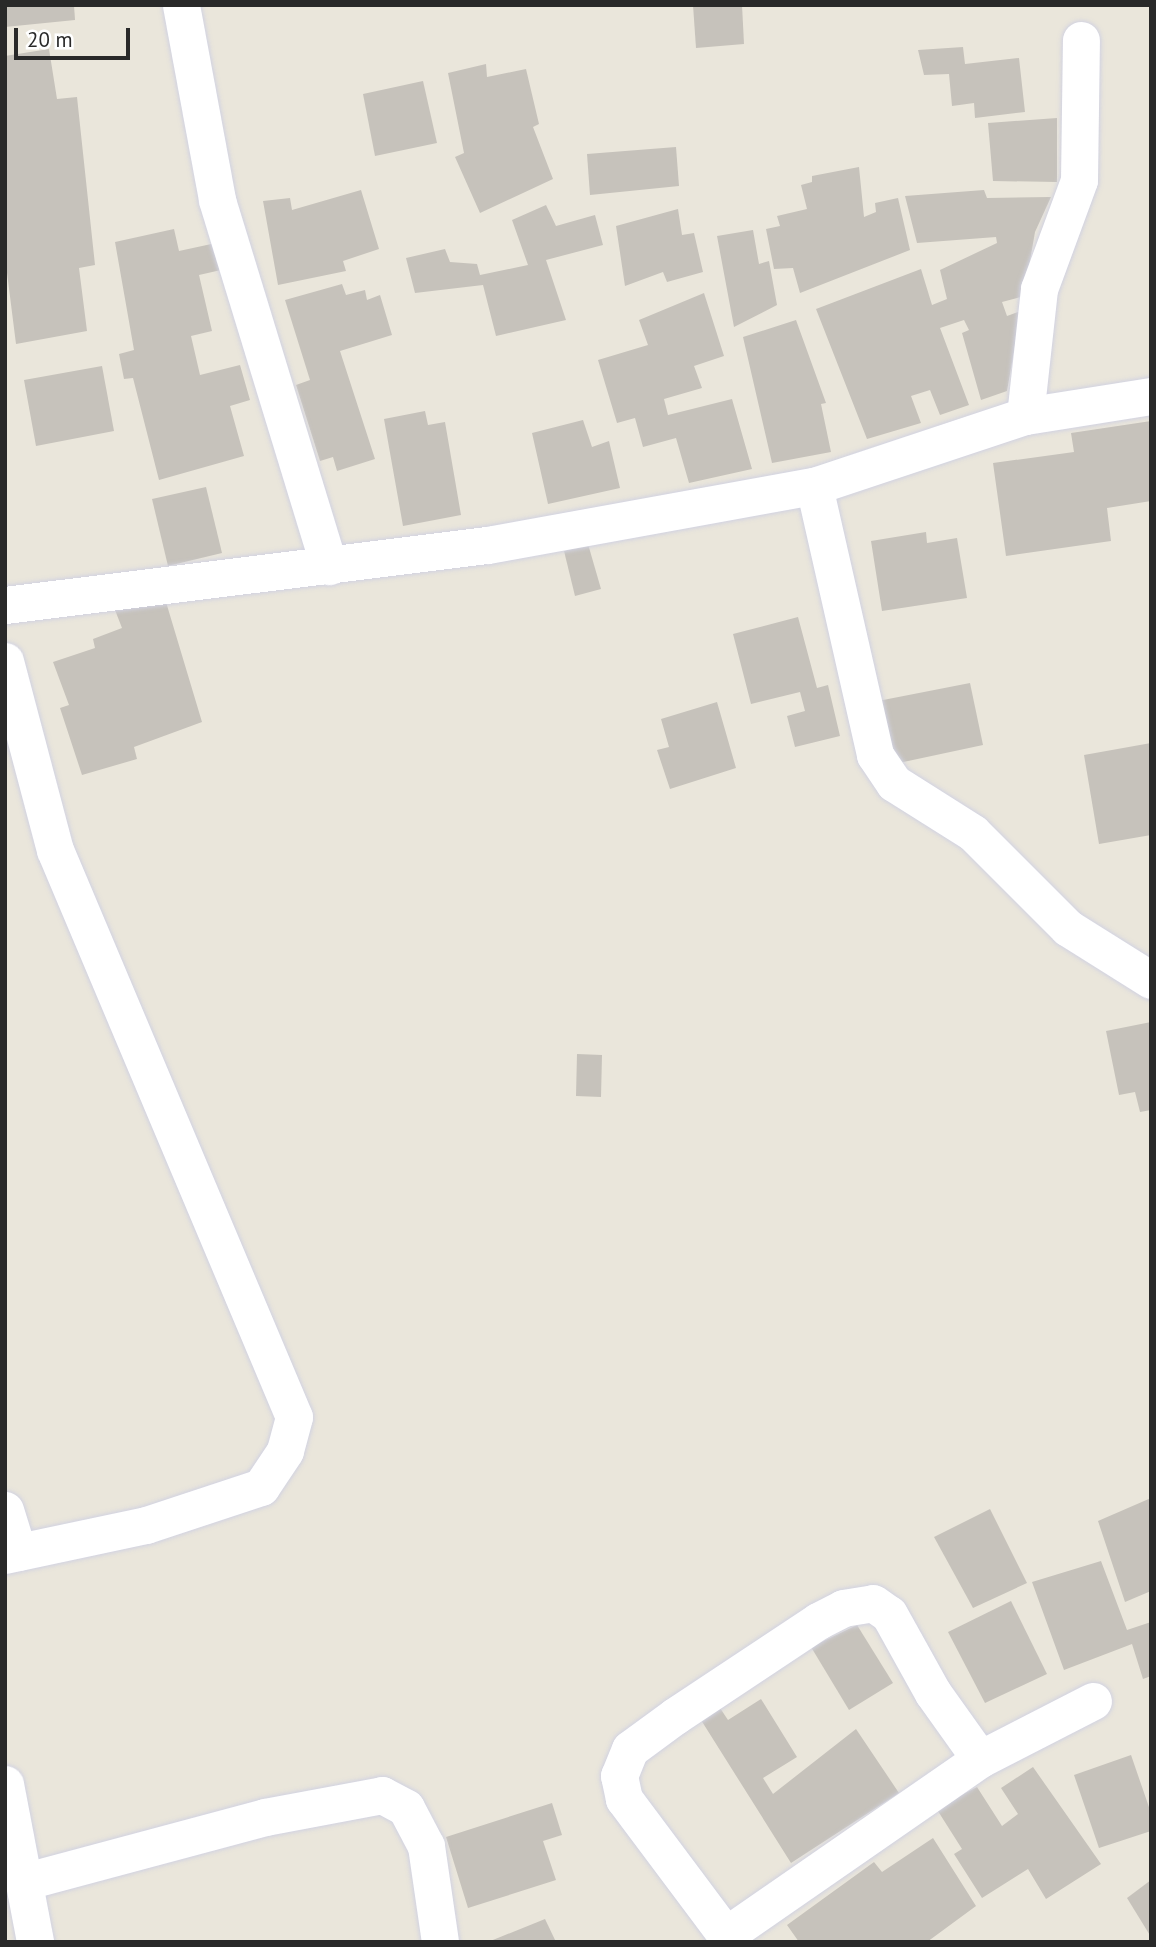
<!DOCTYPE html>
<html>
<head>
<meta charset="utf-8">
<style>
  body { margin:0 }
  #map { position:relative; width:1156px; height:1947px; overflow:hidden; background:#eae6db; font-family:"PT Sans",sans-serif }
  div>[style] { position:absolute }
  .building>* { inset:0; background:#c6c2bb }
  .roads { filter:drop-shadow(0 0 2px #d1d2e1) drop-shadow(0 0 2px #d1d2e1) }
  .street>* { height:37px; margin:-18.5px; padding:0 18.5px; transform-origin:18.5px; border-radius:18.5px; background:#fff }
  span { translate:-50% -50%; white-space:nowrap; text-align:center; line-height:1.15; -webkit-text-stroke:6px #fff; paint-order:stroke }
  .frame { position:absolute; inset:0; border:7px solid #292929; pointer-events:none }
  .scale { position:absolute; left:14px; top:28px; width:116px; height:32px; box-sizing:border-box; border:4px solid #292929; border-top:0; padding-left:9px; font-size:21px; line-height:24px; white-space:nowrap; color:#292929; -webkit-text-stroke:5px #fff; paint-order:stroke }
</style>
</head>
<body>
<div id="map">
  <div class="building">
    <i style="clip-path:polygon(5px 5px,74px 5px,75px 20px,5px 27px)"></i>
    <i style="clip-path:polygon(693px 5px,742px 5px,744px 44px,696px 48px)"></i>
    <i style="clip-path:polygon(963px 47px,965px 64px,1019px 58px,1025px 112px,975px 118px,974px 103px,952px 106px,949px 74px,924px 75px,918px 50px)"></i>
    <i style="clip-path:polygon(49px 49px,57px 99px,77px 97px,95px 265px,79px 268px,87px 331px,16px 344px,5px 257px,5px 56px)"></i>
    <i style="clip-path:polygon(486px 64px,487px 77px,526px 69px,539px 124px,533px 127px,553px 179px,480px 213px,455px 157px,464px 153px,448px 73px)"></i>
    <i style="clip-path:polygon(423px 81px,437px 143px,375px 156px,363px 94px)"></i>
    <i style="clip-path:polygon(1057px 118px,1057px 182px,993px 181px,988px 123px)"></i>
    <i style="clip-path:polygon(676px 147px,679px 186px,590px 195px,587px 154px)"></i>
    <i style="clip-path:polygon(859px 167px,864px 217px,876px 212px,875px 203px,898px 198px,910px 250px,800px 293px,793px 268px,774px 269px,766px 229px,780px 226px,777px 216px,807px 209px,801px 185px,812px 182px,812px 176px)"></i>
    <i style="clip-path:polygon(361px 190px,379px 249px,343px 261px,346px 271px,278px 285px,263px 201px,290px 198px,292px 210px)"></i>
    <i style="clip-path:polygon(984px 190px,987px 198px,1051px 197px,1035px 232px,1024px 296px,1002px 302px,1007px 316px,1021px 311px,1007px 391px,981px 400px,962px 333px,969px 330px,964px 320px,940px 328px,969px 405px,940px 415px,930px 390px,911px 396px,921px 423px,867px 439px,816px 309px,921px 269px,932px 305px,947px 299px,940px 270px,997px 243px,996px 237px,917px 243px,905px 196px)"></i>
    <i style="clip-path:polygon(546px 205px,556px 226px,595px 215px,603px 245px,546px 260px,566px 320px,496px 336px,483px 285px,415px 293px,406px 258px,445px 249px,450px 262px,477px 264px,480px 275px,528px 265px,512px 220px)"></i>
    <i style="clip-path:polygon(678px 209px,682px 235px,694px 233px,703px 272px,667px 282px,663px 272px,625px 286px,616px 226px)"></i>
    <i style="clip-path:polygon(174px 229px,179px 251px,216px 243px,221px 270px,199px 275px,212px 331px,191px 336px,200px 375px,240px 365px,250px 400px,230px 406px,244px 456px,159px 480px,133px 378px,124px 379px,119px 354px,134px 350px,115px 242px)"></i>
    <i style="clip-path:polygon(753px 230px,759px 264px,769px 261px,777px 305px,734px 327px,717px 236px)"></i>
    <i style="clip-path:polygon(342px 284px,346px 295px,365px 290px,367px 300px,380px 295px,392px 335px,340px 351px,375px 459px,337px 471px,333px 457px,320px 461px,296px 385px,310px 380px,285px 300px)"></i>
    <i style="clip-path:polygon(704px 293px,724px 356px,694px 366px,702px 388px,664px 399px,668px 415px,732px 399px,752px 469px,689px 483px,676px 438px,643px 447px,635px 418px,617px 423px,598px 360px,648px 345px,639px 320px)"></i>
    <i style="clip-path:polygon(796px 320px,826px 403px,821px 404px,831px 452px,772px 463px,743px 337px)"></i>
    <i style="clip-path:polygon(102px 366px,114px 431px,36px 446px,24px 380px)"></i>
    <i style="clip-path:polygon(425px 411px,428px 425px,445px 422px,461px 515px,403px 526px,384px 419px)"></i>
    <i style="clip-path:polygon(583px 420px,592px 447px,609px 441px,620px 488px,548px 504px,532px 433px)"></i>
    <i style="clip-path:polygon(1151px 421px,1151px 501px,1107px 508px,1111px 541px,1006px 556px,993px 463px,1074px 452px,1071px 433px)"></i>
    <i style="clip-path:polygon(206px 487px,222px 553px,168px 566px,152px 499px)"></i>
    <i style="clip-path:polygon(926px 532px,927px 543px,957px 538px,967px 598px,882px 611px,871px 541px)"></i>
    <i style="clip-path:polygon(588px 544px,601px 589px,575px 596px,564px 551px)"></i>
    <i style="clip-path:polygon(166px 602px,202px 722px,134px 747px,137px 759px,82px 775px,60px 708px,69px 705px,53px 662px,95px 648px,93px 639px,122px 628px,115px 610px)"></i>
    <i style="clip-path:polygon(798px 617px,817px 688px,828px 685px,840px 736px,795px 747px,787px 716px,805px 711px,800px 692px,751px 704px,733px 634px)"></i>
    <i style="clip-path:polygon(970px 683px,983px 745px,894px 764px,878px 701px)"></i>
    <i style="clip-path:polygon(717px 702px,736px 768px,670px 789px,657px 750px,669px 747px,661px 719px)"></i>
    <i style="clip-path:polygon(1151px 743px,1151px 835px,1099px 844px,1084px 755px)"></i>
    <i style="clip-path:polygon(1151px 1022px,1151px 1110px,1140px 1112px,1135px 1092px,1119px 1095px,1106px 1031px)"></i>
    <i style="clip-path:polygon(577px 1054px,602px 1055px,601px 1097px,576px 1096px)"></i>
    <i style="clip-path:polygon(1151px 1498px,1151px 1591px,1125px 1602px,1098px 1521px)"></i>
    <i style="clip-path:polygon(990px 1509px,1027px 1583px,973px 1608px,934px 1537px)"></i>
    <i style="clip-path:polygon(1101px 1561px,1127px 1630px,1151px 1622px,1151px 1676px,1143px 1679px,1132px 1644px,1064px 1670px,1032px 1582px)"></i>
    <i style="clip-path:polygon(1011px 1601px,1047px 1674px,985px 1703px,948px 1632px)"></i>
    <i style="clip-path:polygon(857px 1625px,893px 1683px,849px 1710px,811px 1647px)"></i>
    <i style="clip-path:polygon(761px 1699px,797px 1757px,763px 1778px,773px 1794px,856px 1729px,899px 1793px,791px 1863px,701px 1720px,720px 1708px,728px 1720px)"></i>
    <i style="clip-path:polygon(1131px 1755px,1151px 1813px,1151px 1831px,1099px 1848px,1074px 1775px)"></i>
    <i style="clip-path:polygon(1033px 1767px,1101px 1864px,1046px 1899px,1028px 1869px,982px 1898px,954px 1854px,962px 1849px,936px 1808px,977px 1787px,1002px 1826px,1018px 1814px,1001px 1788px)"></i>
    <i style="clip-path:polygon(552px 1803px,562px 1835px,543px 1841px,556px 1880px,468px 1908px,446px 1837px)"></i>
    <i style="clip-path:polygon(933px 1838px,976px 1906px,927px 1942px,799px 1942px,787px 1925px,874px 1862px,882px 1872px)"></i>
    <i style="clip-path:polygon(1151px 1880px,1151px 1937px,1127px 1898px)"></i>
    <i style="clip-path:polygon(545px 1919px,556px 1942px,488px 1942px)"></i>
  </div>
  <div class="roads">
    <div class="street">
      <i style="left:181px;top:5px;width:198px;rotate:79.5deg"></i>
      <i style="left:217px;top:200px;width:383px;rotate:73deg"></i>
      <i style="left:1025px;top:416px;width:128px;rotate:-83.7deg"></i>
      <i style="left:1039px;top:289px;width:116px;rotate:-69.8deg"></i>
      <i style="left:1079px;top:180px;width:140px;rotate:-89.2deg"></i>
      <i style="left:814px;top:486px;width:276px;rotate:77.2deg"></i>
      <i style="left:875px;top:755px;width:34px;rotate:56deg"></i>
      <i style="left:894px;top:783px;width:93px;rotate:32.3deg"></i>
      <i style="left:973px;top:833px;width:134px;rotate:45deg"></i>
      <i style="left:1068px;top:928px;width:98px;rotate:32.1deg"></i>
      <i style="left:5px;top:605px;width:487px;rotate:-7.1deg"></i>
      <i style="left:488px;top:545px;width:331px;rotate:-10.3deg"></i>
      <i style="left:814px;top:486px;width:222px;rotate:-18.4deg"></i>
      <i style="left:1025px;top:416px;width:128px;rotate:-9deg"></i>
      <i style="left:5px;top:661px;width:196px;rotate:75.2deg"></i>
      <i style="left:55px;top:850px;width:615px;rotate:67.14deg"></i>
      <i style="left:294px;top:1417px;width:35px;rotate:105deg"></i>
      <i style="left:285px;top:1451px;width:43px;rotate:123.7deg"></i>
      <i style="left:261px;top:1487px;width:121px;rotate:161.7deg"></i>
      <i style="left:146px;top:1525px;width:144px;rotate:168deg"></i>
      <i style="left:5px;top:1510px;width:44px;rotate:72.8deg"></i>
      <i style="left:5px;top:1784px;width:161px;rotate:79.2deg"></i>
      <i style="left:26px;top:1881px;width:247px;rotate:-15deg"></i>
      <i style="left:265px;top:1817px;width:119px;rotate:-10.6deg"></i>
      <i style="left:382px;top:1795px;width:27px;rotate:28deg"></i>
      <i style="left:406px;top:1808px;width:43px;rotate:62.2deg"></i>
      <i style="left:426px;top:1846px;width:97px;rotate:81.7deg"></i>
      <i style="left:726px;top:1935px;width:309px;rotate:-34.7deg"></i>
      <i style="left:731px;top:1942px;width:179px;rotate:-126.8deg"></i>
      <i style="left:624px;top:1799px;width:24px;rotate:-102deg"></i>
      <i style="left:619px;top:1776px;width:29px;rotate:-68deg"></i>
      <i style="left:630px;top:1749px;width:56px;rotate:-36.3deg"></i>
      <i style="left:675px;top:1716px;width:172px;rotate:-33.6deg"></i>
      <i style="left:818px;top:1621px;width:28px;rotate:-27deg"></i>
      <i style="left:843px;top:1608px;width:30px;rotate:-9deg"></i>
      <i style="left:873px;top:1603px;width:19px;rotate:35deg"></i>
      <i style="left:889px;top:1614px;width:90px;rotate:60.9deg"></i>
      <i style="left:933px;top:1693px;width:81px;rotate:54.5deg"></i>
      <i style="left:980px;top:1759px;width:127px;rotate:-27.2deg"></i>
    </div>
  </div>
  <div class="frame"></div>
  <div class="scale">20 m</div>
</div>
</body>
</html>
